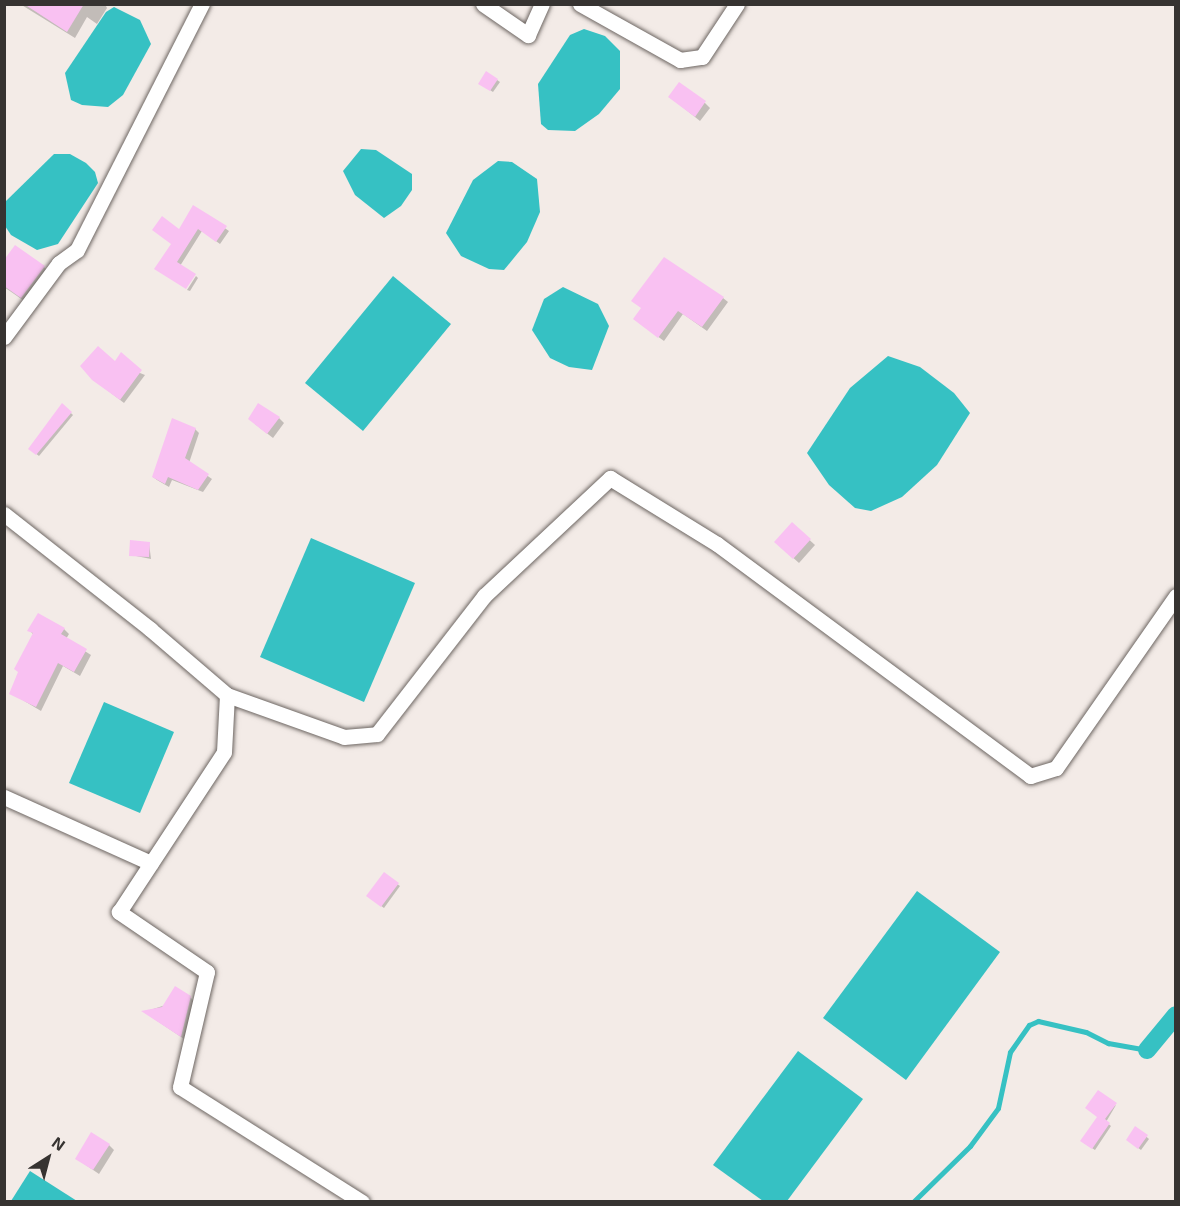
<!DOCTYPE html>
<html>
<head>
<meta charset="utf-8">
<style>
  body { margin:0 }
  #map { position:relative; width:1180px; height:1206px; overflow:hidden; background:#f3ebe7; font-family:"Exo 2",sans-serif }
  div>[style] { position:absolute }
  .water>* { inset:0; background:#36c1c3 }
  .shadow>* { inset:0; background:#0003 }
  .stream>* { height:5px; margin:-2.5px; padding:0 2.5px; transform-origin:2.5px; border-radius:2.5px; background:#36c1c3 }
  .canal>* { height:18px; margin:-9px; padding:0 9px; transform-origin:9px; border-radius:9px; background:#36c1c3 }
  .building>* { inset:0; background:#f9c1f2 }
  .roads { filter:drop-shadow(0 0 2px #6d6662) drop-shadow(0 0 2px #6d6662) }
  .minor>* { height:15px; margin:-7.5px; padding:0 7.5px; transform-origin:7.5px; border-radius:7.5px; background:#fff }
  span { translate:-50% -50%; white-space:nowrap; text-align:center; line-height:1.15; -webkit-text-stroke:4.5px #f3ebe7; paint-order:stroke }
  .frame { position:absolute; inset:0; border:6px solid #363331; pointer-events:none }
  .north { position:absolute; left:18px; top:1128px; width:60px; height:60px; -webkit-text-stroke:4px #f3ebe7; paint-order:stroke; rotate:36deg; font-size:16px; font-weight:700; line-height:24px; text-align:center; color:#363331 }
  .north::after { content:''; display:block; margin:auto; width:21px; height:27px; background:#363331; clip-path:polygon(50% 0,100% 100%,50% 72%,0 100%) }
</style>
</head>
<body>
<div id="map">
  <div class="water">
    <i style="clip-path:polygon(114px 7px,140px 20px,151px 44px,123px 95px,108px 107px,82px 105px,71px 100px,65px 73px,106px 12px)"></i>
    <i style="clip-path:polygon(584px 29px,605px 36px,620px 51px,620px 89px,599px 114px,575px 131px,548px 130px,541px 124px,538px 84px,570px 35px)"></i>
    <i style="clip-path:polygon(361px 149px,376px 150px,412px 174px,412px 190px,401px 206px,384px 218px,355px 195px,343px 171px)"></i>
    <i style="clip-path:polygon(54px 154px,70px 154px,86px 163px,95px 172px,98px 183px,58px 244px,37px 250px,11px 235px,5px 226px,5px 202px)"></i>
    <i style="clip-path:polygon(498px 161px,512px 162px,537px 179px,540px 212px,527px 242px,504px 270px,489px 269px,461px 256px,446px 233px,473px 180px)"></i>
    <i style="clip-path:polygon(393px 276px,451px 324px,363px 431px,305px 383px)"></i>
    <i style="clip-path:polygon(563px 287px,598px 304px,609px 326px,592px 370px,569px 367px,550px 358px,532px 330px,544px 299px)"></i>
    <i style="clip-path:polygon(888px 356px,920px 367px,954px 393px,970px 413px,937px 465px,902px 497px,871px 511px,855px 508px,829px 485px,807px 453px,850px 388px)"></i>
    <i style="clip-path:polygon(311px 538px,415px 583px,364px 702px,260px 657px)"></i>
    <i style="clip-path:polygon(104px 702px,174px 732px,140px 813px,69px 783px)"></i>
    <i style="clip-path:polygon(917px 891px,1000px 952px,906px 1080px,823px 1018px)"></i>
    <i style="clip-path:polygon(798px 1051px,863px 1099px,787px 1201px,763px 1201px,713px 1165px)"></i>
    <i style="clip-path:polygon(30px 1171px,77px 1201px,11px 1201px)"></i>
  </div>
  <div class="shadow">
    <i style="clip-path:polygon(20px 4px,105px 4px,107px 8px,97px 24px,87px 17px,75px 38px)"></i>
    <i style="clip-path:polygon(487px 73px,500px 82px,493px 92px,482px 85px)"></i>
    <i style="clip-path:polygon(670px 97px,705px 103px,710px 108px,700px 121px)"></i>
    <i style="clip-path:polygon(194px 207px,229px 231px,220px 244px,202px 231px,180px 266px,160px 272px)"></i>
    <i style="clip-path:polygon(4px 263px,44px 267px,52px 275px,30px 305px,4px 287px)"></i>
    <i style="clip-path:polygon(196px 276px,198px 278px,190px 291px,187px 290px)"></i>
    <i style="clip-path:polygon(723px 298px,728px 302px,707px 331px,683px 314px,664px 341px,634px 319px)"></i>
    <i style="clip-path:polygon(115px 363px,145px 375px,124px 403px,98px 383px)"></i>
    <i style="clip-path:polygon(62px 405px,73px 415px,39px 456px,30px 449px)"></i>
    <i style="clip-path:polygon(279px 418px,284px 423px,273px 438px,255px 424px)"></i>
    <i style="clip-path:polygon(195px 429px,199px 433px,189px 463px,212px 479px,203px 492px,172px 480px,169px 487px,157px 480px,153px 477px)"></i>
    <i style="clip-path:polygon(792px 524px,815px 545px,799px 563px,781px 547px)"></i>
    <i style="clip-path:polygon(149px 543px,151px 559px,131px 555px)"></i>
    <i style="clip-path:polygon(64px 629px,69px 634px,66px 639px,91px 655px,80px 676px,63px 666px,41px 711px,11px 693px,34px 635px,29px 630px)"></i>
    <i style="clip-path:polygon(384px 875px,400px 886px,384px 908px,370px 898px)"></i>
    <i style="clip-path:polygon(190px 997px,194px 1001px,184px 1039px,144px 1012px)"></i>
    <i style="clip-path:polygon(1116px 1105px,1106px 1122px,1111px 1126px,1095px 1150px,1084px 1143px,1098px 1117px)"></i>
    <i style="clip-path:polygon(1136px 1128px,1149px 1139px,1141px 1150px,1130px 1142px)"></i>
    <i style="clip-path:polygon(109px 1145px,114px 1150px,99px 1174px,77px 1159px)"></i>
  </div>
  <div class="stream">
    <i style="left:913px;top:1202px;width:80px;rotate:-44.5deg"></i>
    <i style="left:970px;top:1146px;width:47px;rotate:-53.6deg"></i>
    <i style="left:998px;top:1108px;width:57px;rotate:-77.9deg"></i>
    <i style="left:1010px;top:1052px;width:33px;rotate:-55deg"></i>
    <i style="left:1029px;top:1025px;width:10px;rotate:-24deg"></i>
    <i style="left:1038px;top:1021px;width:49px;rotate:12.9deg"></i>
    <i style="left:1086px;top:1032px;width:25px;rotate:27deg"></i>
    <i style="left:1108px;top:1043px;width:40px;rotate:10deg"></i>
  </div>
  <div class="canal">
    <i style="left:1147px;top:1050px;width:45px;rotate:-50.4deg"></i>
  </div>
  <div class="building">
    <i style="clip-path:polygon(24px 4px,84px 4px,67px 32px)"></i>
    <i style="clip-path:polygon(486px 71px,498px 79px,490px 91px,478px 84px)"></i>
    <i style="clip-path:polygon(679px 82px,706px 101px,695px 117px,668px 97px)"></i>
    <i style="clip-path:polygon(193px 205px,227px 226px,216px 242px,198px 229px,177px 262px,196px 274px,186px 289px,154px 269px,171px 244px,152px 230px,162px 216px,179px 229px)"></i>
    <i style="clip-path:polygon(15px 245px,45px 266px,21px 298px,4px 286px,4px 260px)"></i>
    <i style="clip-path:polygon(664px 257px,724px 297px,702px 327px,678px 311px,658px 338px,633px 319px,641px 308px,631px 301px)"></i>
    <i style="clip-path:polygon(98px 346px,115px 361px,121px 352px,142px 370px,120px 400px,92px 380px,80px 366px)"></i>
    <i style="clip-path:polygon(62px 403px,72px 412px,36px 455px,28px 449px)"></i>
    <i style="clip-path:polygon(258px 403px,280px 417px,267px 434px,248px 419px)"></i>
    <i style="clip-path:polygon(172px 418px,196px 428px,185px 458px,209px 474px,198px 490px,168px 477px,165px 484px,152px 477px)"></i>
    <i style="clip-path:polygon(792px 522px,811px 539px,793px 559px,774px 542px)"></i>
    <i style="clip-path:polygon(130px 540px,150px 542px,149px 557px,129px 556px)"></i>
    <i style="clip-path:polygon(38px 613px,65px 628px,61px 634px,87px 649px,74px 672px,58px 663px,36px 707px,9px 694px,18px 672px,14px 669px,33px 633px,27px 631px)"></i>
    <i style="clip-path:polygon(384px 872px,399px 883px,381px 907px,366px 896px)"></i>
    <i style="clip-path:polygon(175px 986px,191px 996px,181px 1037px,141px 1011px,162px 1007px)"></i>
    <i style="clip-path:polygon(1098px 1090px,1117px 1103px,1105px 1119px,1110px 1123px,1092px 1149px,1080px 1141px,1097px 1117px,1085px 1108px)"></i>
    <i style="clip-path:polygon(1135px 1126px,1148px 1135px,1138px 1149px,1126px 1140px)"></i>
    <i style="clip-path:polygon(91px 1132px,110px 1144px,93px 1170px,75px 1159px)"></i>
  </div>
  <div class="roads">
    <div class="minor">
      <i style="left:483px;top:4px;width:55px;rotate:34.6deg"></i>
      <i style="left:528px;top:35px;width:34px;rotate:-66deg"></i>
      <i style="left:580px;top:4px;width:115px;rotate:29.2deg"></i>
      <i style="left:680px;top:60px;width:22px;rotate:-8deg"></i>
      <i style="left:702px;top:57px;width:64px;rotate:-56.6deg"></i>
      <i style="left:4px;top:337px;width:92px;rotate:-53.4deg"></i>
      <i style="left:59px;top:263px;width:22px;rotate:-36deg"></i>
      <i style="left:77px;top:250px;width:276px;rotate:-63.1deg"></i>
      <i style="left:4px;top:514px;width:186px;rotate:38.2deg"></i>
      <i style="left:150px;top:629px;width:101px;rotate:40.6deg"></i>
      <i style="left:4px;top:797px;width:161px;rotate:24.2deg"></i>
      <i style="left:362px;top:1202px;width:215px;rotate:-147.7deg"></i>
      <i style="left:180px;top:1087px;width:118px;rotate:-76.8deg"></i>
      <i style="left:207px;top:972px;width:107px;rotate:-145.7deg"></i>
      <i style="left:119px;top:912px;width:191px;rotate:-56.7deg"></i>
      <i style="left:224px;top:752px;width:57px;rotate:-87deg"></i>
      <i style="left:227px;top:695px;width:124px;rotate:19.7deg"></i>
      <i style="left:344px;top:737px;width:33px;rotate:-5deg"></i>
      <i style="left:377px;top:734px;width:175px;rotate:-52.2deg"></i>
      <i style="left:484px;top:596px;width:173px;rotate:-43.1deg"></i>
      <i style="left:610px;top:478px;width:126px;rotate:31.7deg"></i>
      <i style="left:717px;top:544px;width:390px;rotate:36.5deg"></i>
      <i style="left:1030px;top:776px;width:27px;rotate:-17deg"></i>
      <i style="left:1056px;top:768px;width:210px;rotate:-55.1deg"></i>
    </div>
  </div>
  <div class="frame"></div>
  <div class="north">N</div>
</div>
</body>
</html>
